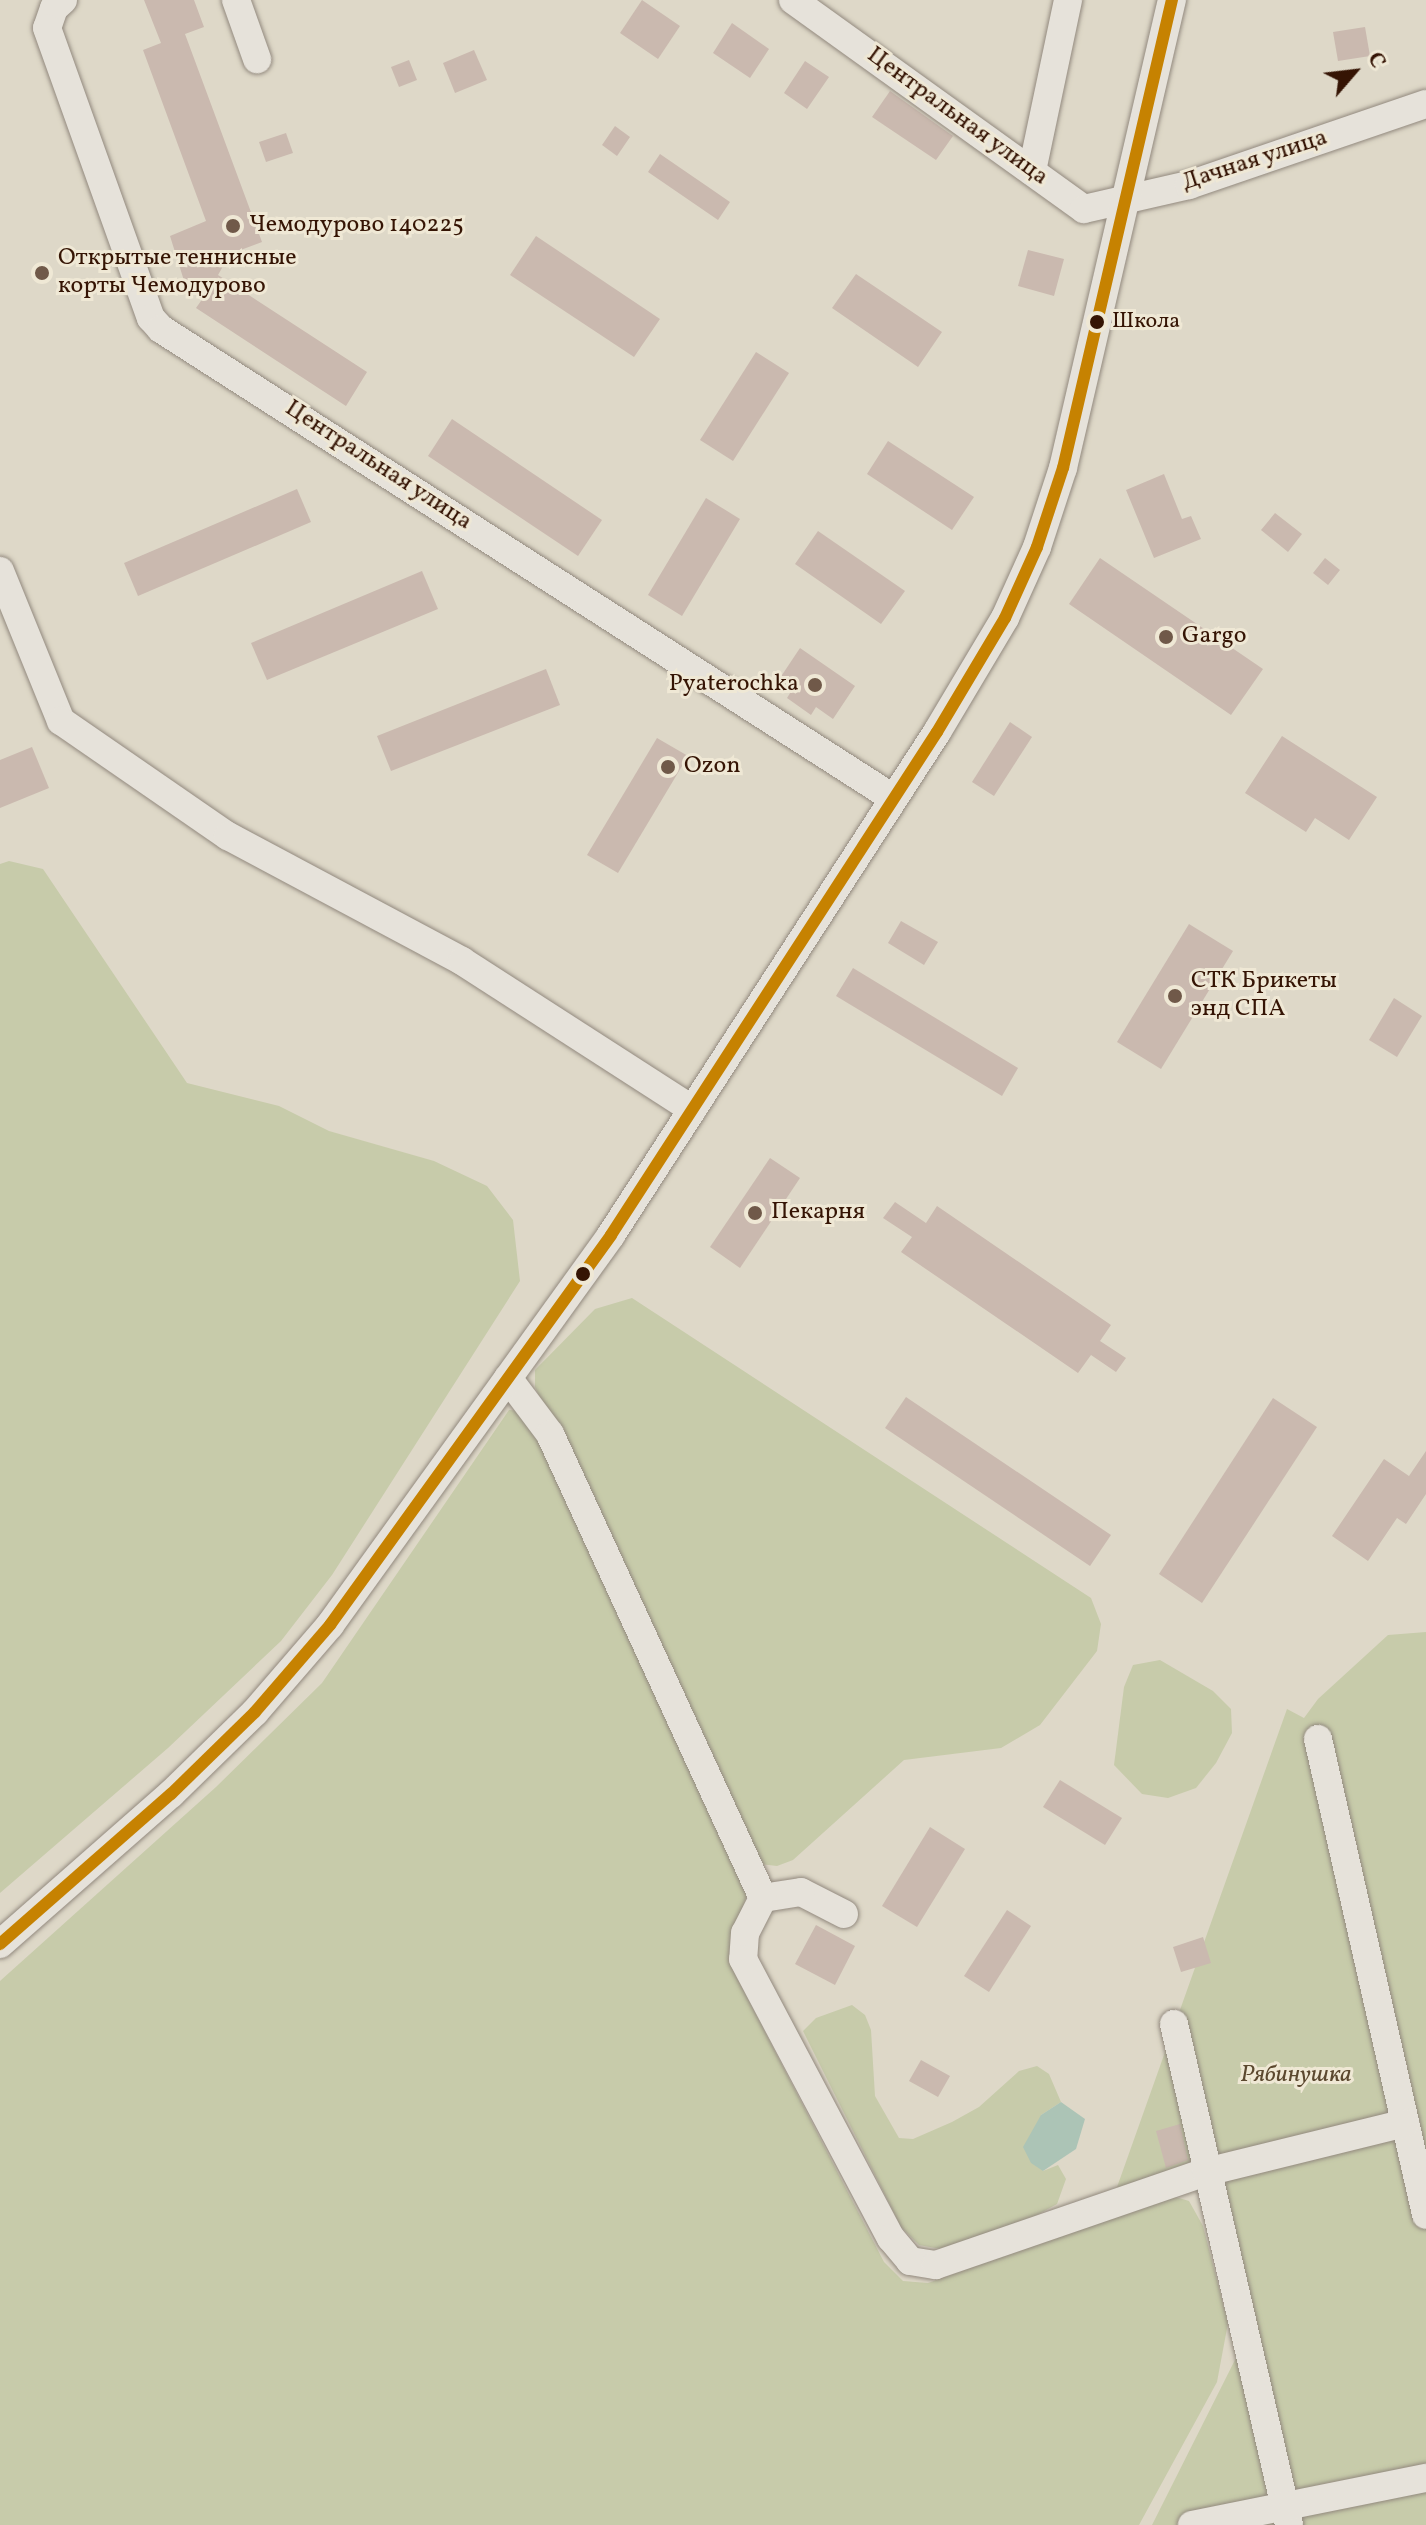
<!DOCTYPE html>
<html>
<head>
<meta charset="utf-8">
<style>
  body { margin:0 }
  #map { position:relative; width:1426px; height:2525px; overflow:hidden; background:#ded8c8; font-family:Vollkorn,serif }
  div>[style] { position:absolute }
  .green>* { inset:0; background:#c7cbaa }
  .water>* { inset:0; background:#acc4b6 }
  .building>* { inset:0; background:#cab9af }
  .roads { filter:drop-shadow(0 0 2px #92897e) drop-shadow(0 0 2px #92897e) }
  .minor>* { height:28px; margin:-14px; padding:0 14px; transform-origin:14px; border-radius:14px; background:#e6e2da }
  .bus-1>* { height:12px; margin:-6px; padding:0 6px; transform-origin:6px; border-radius:6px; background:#c68201 }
  .dots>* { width:22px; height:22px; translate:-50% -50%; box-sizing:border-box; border:4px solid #efe8d5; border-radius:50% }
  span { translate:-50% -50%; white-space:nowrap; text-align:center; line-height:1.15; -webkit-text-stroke:6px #efe8d5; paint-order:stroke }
  .bus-label { font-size:22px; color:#351404 }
  .left { translate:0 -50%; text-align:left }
  .street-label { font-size:24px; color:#351404 }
  .poi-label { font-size:24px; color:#351404 }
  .right { translate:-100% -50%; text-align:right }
  .park-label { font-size:24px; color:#5b482f; font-style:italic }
  .north { position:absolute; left:1314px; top:32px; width:80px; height:80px; -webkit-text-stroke:6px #efe8d5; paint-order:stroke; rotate:62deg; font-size:22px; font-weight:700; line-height:32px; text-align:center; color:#351404 }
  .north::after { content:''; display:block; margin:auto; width:28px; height:36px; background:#351404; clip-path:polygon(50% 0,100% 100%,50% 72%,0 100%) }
</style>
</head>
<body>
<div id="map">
  <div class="green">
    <i style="clip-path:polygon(9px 861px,43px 869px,187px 1083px,279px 1106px,329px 1131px,434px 1161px,487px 1186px,513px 1220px,520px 1281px,332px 1575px,281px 1641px,168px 1748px,0 1893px,0 864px)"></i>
    <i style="clip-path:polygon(632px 1298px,1091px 1598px,1101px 1624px,1097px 1651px,1040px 1725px,1001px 1748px,904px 1760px,793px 1860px,777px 1866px,760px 1864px,535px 1387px,535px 1370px,595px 1309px)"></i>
    <i style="clip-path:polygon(509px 1410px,524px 1411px,748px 1891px,731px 1946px,735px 1974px,884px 2262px,903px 2281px,928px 2283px,1172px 2196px,1189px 2201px,1203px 2226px,1228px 2323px,1217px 2382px,1139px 2525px,0 2525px,0 1981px,216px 1787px,322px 1683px)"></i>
    <i style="clip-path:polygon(1426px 1632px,1426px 2525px,1152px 2525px,1245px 2340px,1206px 2172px,1111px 2204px,1287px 1709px,1304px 1718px,1318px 1699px,1388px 1635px)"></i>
    <i style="clip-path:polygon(1160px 1660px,1213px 1691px,1231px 1709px,1232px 1733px,1216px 1763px,1196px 1788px,1168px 1798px,1142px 1794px,1114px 1765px,1124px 1687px,1133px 1665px)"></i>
    <i style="clip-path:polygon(852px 2005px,865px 2015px,871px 2030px,875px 2096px,899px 2138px,913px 2139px,952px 2122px,979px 2107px,1019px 2071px,1037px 2066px,1049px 2074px,1061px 2102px,1041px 2115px,1043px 2171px,1058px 2165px,1066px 2179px,1057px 2204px,1012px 2229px,946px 2250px,919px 2245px,901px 2227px,803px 2031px,816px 2018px)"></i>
  </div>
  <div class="water">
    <i style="clip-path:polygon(1061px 2102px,1085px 2119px,1076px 2149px,1043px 2171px,1031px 2163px,1023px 2147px,1041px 2115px)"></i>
  </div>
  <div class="building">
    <i style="clip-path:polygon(144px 0,194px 0,204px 27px,185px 34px,262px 242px,230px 254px,218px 275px,367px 372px,346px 406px,196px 308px,203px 298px,186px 287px,170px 236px,206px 221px,143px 50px,161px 43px)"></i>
    <i style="clip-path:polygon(642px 0,680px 26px,658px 59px,620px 33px)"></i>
    <i style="clip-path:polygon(732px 23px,769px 49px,750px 78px,713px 53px)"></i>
    <i style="clip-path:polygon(1365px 27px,1370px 56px,1338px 61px,1333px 32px)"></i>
    <i style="clip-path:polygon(474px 50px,487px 80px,455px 93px,443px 63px)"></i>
    <i style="clip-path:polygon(409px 60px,417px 80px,399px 87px,391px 67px)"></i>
    <i style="clip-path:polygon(805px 61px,829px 77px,807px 109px,784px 93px)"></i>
    <i style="clip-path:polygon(890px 91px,953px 136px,936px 160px,872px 117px)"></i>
    <i style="clip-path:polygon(615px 126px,630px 137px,617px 156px,602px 145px)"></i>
    <i style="clip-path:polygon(286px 133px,293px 153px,266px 162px,259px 142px)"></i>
    <i style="clip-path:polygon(660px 154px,730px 202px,718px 220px,648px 172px)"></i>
    <i style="clip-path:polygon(536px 236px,660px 319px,634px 357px,510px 275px)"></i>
    <i style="clip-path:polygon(1028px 250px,1064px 259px,1054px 296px,1018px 286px)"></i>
    <i style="clip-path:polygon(856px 274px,942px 332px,918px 367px,832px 308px)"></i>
    <i style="clip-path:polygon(756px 352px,789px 373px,733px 461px,700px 440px)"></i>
    <i style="clip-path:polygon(452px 419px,602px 520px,578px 556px,428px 456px)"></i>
    <i style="clip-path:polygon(888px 441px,974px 497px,952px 530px,867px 474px)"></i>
    <i style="clip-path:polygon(1164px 474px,1182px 519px,1191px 516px,1201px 539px,1154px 558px,1126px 490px)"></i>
    <i style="clip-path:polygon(297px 489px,311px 522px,138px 596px,124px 563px)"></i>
    <i style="clip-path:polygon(706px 498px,740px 519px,682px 616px,648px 595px)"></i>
    <i style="clip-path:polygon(1275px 513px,1302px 534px,1288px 552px,1261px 530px)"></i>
    <i style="clip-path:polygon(818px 531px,905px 591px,881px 624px,795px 564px)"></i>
    <i style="clip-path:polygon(1100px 558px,1263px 669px,1231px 715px,1069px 604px)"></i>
    <i style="clip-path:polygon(1325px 558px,1340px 570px,1328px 585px,1313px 573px)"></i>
    <i style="clip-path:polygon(422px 571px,438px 609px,267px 680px,251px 643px)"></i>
    <i style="clip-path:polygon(800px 648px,855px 686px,833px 719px,816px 707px,811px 715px,787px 698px,792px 690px,778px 681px)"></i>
    <i style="clip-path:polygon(546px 669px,560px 705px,391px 771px,377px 736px)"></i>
    <i style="clip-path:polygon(1010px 722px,1032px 737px,994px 796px,972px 782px)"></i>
    <i style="clip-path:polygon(1282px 736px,1377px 797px,1349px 840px,1315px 818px,1306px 832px,1245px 793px)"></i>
    <i style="clip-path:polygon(657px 738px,688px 756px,618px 873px,587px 855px)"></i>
    <i style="clip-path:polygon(32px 747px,49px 788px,0 808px,0 760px)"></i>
    <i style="clip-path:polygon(901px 921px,938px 942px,924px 965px,888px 943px)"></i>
    <i style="clip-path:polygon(1189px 924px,1233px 951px,1161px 1069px,1117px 1042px)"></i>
    <i style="clip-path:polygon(853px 968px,1018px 1068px,1002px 1096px,836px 996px)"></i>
    <i style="clip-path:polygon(1394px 998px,1422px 1016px,1397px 1057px,1369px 1040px)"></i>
    <i style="clip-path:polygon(770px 1158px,800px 1178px,740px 1268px,710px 1247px)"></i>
    <i style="clip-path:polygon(895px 1202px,926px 1223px,937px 1206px,1111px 1325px,1100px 1341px,1126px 1358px,1116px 1372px,1091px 1355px,1078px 1373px,901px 1252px,912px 1237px,883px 1218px)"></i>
    <i style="clip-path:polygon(906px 1397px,1111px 1535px,1090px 1566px,885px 1428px)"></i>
    <i style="clip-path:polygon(1273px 1398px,1317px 1427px,1202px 1603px,1159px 1574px)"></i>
    <i style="clip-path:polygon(1426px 1451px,1426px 1494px,1406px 1524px,1397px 1518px,1368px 1561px,1332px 1536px,1384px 1459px,1409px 1476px)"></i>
    <i style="clip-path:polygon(1060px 1780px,1122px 1818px,1105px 1845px,1043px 1807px)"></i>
    <i style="clip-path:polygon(930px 1827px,965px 1849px,917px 1927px,882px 1906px)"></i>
    <i style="clip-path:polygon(1007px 1910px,1031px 1926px,989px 1992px,964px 1976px)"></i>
    <i style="clip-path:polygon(816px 1925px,855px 1946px,835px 1985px,795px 1964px)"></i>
    <i style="clip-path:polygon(1203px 1937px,1211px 1963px,1181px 1972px,1173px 1947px)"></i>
    <i style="clip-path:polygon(921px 2060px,950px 2076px,938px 2097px,909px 2081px)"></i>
    <i style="clip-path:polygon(1180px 2124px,1188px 2160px,1166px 2168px,1156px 2131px)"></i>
  </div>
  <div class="roads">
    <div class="minor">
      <i style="left:63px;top:0;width:12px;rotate:138deg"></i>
      <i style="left:54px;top:8px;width:21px;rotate:109deg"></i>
      <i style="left:47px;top:28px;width:308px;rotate:70.3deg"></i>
      <i style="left:151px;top:318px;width:15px;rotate:48deg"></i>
      <i style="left:161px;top:329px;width:869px;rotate:32.65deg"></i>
      <i style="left:236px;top:0;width:63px;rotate:70.4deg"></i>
      <i style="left:793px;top:0;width:358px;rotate:35.7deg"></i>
      <i style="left:1084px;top:209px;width:108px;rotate:-12.9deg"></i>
      <i style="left:1189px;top:185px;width:250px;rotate:-18.9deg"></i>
      <i style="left:1032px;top:171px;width:175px;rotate:-78.1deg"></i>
      <i style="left:0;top:571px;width:162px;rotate:67.9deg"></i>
      <i style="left:61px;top:721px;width:203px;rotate:34.6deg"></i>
      <i style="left:228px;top:836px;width:265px;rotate:28.1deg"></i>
      <i style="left:462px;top:961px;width:274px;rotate:32.8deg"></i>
      <i style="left:508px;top:1378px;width:70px;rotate:53.1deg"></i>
      <i style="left:550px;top:1434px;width:511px;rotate:65.34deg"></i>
      <i style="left:1318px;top:1739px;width:488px;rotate:77.2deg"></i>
      <i style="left:844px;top:1914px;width:48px;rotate:-152.9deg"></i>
      <i style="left:801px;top:1892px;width:38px;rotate:171deg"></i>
      <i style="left:763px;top:1898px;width:39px;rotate:117deg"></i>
      <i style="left:745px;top:1933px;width:26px;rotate:94deg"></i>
      <i style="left:743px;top:1959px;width:316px;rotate:62.1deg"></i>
      <i style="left:891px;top:2238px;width:30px;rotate:50deg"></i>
      <i style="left:910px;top:2261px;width:26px;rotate:9deg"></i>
      <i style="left:936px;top:2265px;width:286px;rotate:-19deg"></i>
      <i style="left:1206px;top:2172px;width:205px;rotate:-13.8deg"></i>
      <i style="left:0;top:1944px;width:227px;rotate:-41.3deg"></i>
      <i style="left:171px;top:1794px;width:117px;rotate:-44.3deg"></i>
      <i style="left:255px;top:1712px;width:115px;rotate:-49.2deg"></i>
      <i style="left:330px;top:1625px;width:481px;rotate:-54.2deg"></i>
      <i style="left:611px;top:1235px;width:599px;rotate:-57.05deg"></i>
      <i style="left:937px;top:732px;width:133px;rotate:-59.2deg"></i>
      <i style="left:1005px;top:618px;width:78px;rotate:-65.7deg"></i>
      <i style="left:1037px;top:547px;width:83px;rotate:-71.8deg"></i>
      <i style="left:1063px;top:468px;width:481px;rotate:-76.9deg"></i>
      <i style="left:1174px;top:2024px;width:514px;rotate:77.07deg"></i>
      <i style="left:1192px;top:2525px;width:239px;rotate:-11.4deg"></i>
    </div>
  </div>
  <div class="bus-1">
    <i style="left:0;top:1944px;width:227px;rotate:-41.3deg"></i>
    <i style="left:171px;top:1794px;width:117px;rotate:-44.3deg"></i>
    <i style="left:255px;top:1712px;width:115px;rotate:-49.2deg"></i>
    <i style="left:330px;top:1625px;width:481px;rotate:-54.2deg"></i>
    <i style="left:611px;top:1235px;width:599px;rotate:-57.05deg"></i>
    <i style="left:937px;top:732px;width:133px;rotate:-59.2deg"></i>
    <i style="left:1005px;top:618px;width:78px;rotate:-65.7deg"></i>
    <i style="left:1037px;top:547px;width:83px;rotate:-71.8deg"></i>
    <i style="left:1063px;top:468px;width:481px;rotate:-76.9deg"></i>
  </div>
  <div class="dots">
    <i style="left:233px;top:226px;background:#705949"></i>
    <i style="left:42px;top:273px;background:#705949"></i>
    <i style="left:1097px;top:322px;background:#351404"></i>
    <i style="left:1166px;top:637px;background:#705949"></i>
    <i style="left:815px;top:685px;background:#705949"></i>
    <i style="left:668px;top:767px;background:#705949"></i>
    <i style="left:1175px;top:996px;background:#705949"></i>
    <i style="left:755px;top:1213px;background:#705949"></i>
    <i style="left:583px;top:1274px;background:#351404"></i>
  </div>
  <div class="bus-label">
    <span class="left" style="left:1112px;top:322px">Школа</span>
  </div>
  <div class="street-label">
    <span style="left:957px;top:117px;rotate:36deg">Центральная улица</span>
    <span style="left:1255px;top:161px;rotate:-18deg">Дачная улица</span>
    <span style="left:378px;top:466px;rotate:33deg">Центральная улица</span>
  </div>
  <div class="poi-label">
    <span class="left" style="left:249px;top:226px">Чемодурово 140225</span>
    <span class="left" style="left:58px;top:273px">Открытые теннисные<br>корты Чемодурово</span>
    <span class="left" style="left:1182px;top:637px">Gargo</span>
    <span class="right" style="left:799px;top:685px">Pyaterochka</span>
    <span class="left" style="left:684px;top:767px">Ozon</span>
    <span class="left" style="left:1191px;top:996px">СТК Брикеты<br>энд СПА</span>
    <span class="left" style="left:771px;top:1213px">Пекарня</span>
  </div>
  <div class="park-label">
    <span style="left:1296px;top:2076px">Рябинушка</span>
  </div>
  <div class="north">С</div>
</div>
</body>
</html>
